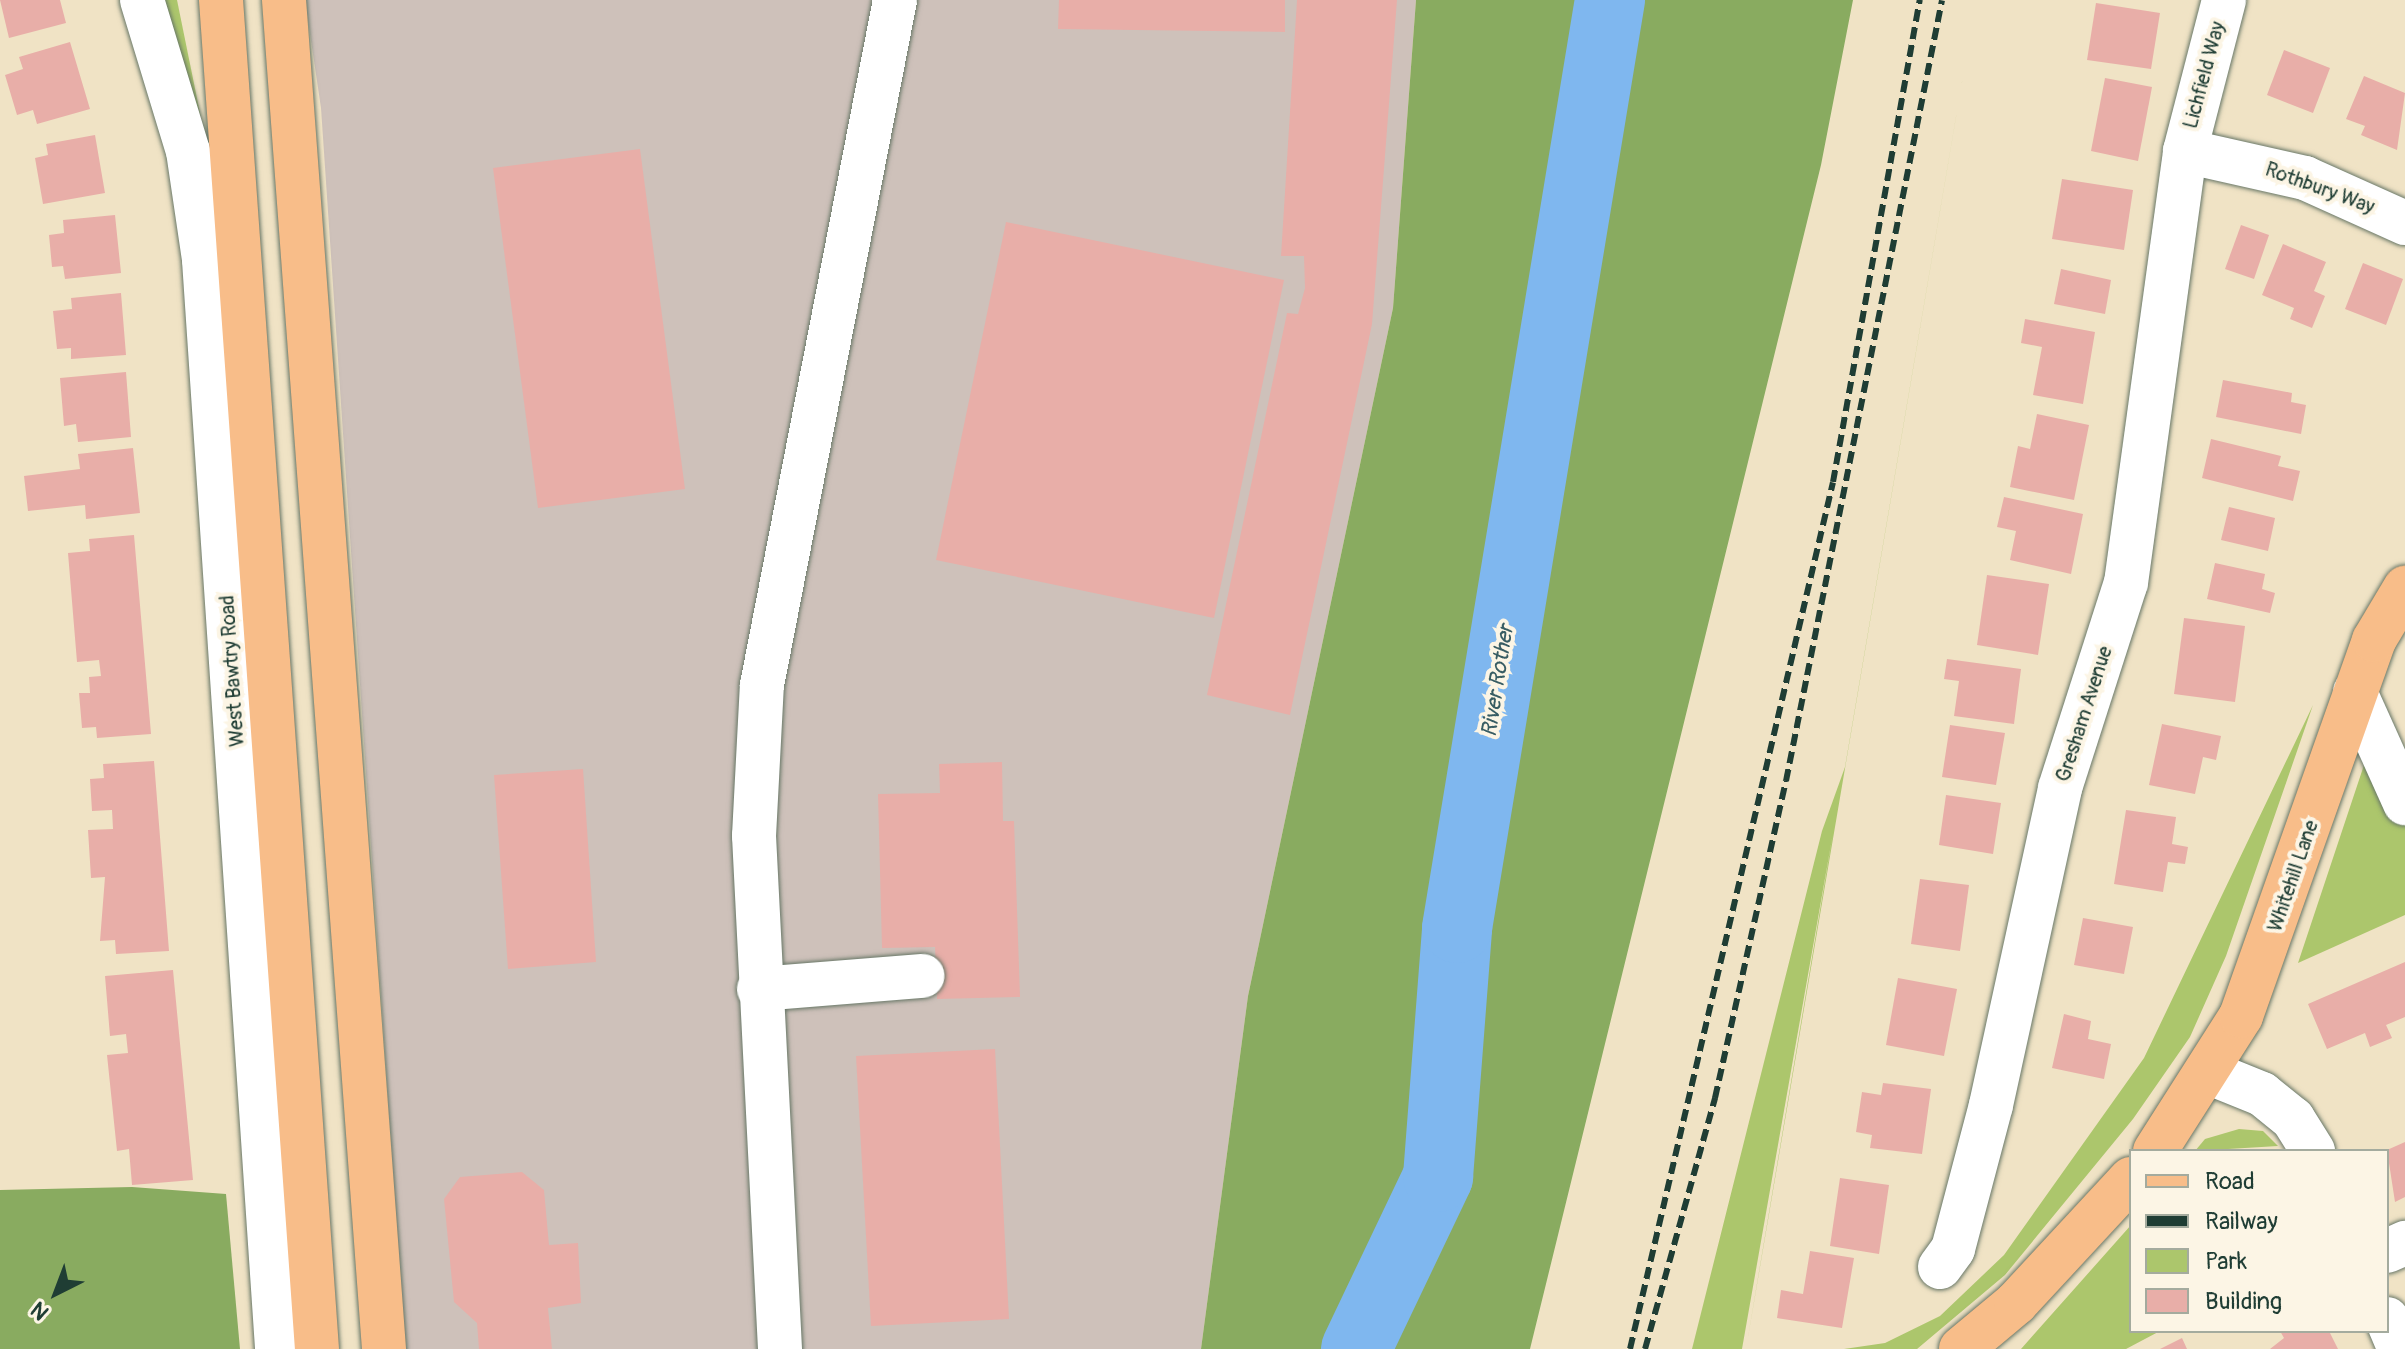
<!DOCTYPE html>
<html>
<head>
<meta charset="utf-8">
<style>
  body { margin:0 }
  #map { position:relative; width:2405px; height:1349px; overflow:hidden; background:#f0e3c5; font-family:Pangolin,sans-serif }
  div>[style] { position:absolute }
  .industrial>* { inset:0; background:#cec1ba }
  .green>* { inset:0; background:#acc66c }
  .forest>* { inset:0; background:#89ab60 }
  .river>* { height:70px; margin:-35px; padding:0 35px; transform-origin:35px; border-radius:35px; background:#7fb7ef }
  .building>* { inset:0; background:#e8aea8 }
  .roads { filter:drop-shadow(0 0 2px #687767) drop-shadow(0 0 2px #687767) }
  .minor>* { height:44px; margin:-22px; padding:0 22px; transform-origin:22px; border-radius:22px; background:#fff }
  .major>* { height:44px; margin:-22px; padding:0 22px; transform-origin:22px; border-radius:22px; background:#f8bd89 }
  .rail>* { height:6px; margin-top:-3px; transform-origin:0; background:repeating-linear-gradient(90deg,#1f3d34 0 12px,transparent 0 18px) }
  span { translate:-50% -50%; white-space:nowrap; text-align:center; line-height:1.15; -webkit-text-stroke:8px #fcf5e5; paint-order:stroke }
  .street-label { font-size:20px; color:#1f3d34 }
  .water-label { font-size:22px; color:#375c63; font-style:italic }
  .legend { position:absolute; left:2129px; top:1149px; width:260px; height:184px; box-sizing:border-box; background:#fcf5e5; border:2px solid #a4ab9e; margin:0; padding:10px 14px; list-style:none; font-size:24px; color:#1f3d34 }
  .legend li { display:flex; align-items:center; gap:16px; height:40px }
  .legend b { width:40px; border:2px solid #a4ab9e }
  .north { position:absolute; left:16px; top:1253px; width:80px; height:80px; -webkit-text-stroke:6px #fcf5e5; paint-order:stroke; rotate:222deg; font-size:22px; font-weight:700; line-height:32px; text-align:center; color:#1f3d34 }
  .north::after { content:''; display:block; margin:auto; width:28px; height:36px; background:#1f3d34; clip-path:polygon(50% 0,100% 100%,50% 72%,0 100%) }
</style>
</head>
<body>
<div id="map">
  <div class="industrial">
    <i style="clip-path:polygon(305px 0,1416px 0,1393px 308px,1248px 996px,1201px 1349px,405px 1349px,321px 108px)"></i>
  </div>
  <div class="green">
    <i style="clip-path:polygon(161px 0,177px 0,201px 118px)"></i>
    <i style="clip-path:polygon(1976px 0,1746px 1349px,1833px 833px,1742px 1349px,1692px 1349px,1822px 831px,1845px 767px)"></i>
    <i style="clip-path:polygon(2313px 705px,2226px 956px,2190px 1037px,2133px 1119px,2005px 1275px,1917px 1349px,1844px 1349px,1885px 1343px,1940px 1316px,2004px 1255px,2144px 1058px)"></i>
    <i style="clip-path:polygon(2374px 735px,2405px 803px,2405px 915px,2298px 963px)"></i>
    <i style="clip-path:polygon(2239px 1129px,2263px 1131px,2278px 1146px,2195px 1151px,2205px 1139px)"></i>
    <i style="clip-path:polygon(2131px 1225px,2131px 1331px,2160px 1331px,2126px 1349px,2021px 1349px)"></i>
  </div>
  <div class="forest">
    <i style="clip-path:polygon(1416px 0,1853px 0,1821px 165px,1530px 1349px,1201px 1349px,1248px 996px,1393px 308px)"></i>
    <i style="clip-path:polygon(132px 1187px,226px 1194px,240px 1349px,0 1349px,0 1190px)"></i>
  </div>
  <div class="river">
    <i style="left:1356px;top:1349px;width:191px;rotate:-64.5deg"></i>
    <i style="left:1438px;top:1177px;width:250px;rotate:-85.6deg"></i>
    <i style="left:1457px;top:928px;width:941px;rotate:-80.64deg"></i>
  </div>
  <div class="building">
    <i style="clip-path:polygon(0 0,60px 0,66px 23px,9px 38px)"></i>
    <i style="clip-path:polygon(1059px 0,1285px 0,1285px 32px,1058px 29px)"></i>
    <i style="clip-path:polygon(1297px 0,1397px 0,1372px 324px,1290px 715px,1207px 695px,1287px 313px,1298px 314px,1305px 288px,1304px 256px,1281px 256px)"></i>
    <i style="clip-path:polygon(2096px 3px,2160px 13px,2151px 69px,2087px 60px)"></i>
    <i style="clip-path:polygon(70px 42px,90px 109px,37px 124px,33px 110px,17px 115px,5px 75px,23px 69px,19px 57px)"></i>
    <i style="clip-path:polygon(2284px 50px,2330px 68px,2313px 113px,2267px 95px)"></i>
    <i style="clip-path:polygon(2364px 76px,2405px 93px,2397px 150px,2361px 135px,2365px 126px,2346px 119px)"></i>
    <i style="clip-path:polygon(2105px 78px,2152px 87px,2138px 161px,2091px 151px)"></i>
    <i style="clip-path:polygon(95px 135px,105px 193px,43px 204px,35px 158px,48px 155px,46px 144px)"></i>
    <i style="clip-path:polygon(640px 149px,685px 489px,538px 508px,493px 168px)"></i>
    <i style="clip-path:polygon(2062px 179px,2133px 190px,2124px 250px,2052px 239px)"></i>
    <i style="clip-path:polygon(115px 215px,121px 273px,65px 279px,63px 266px,52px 267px,49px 235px,64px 233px,63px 220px)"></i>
    <i style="clip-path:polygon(1006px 222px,1284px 280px,1214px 618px,936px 560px)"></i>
    <i style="clip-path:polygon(2241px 225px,2269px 235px,2254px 279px,2225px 269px)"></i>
    <i style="clip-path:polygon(2283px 244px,2326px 262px,2314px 291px,2325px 296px,2312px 328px,2290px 319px,2294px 308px,2262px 295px)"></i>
    <i style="clip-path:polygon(2363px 263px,2403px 279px,2386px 325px,2345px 309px)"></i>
    <i style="clip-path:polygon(2061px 269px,2111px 280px,2105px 314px,2054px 304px)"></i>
    <i style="clip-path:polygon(121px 293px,126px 355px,71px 359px,71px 348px,57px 349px,53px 311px,72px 309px,71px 298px)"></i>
    <i style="clip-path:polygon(2025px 319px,2095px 332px,2083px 404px,2033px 395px,2042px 347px,2021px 343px)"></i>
    <i style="clip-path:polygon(126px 372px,131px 437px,78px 442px,76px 424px,64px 426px,60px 378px)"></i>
    <i style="clip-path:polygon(2223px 380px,2292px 393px,2291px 402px,2306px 405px,2301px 434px,2216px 417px)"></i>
    <i style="clip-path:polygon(2037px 414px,2089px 425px,2074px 500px,2010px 487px,2018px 446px,2030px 449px)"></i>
    <i style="clip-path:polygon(2211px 439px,2281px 456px,2278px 466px,2300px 471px,2293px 501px,2202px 478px)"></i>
    <i style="clip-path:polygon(133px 448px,140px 513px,86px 519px,85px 505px,28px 511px,24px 476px,80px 469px,78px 454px)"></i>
    <i style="clip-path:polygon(2004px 497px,2083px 514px,2071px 574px,2010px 560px,2016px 531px,1997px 527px)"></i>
    <i style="clip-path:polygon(2229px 507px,2275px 518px,2268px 551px,2221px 540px)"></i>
    <i style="clip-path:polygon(134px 535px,151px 734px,97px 738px,96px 727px,82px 728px,79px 693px,90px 693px,89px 677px,101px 676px,99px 660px,77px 662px,68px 553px,90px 551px,89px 539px)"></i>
    <i style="clip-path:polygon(2215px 563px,2265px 574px,2262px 589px,2275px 593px,2270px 613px,2207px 599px)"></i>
    <i style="clip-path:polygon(1987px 575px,2049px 584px,2038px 655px,1977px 645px)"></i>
    <i style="clip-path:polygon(2184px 618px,2245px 626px,2235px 702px,2174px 694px)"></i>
    <i style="clip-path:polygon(1947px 659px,2021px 669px,2014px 724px,1954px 716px,1959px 681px,1944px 679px)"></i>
    <i style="clip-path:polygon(2162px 724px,2221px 736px,2216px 760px,2203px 757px,2195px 794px,2149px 785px)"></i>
    <i style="clip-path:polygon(1950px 725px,2005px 733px,1996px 785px,1942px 777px)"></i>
    <i style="clip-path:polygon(154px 761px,169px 951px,116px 954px,115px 940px,100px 941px,105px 877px,91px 878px,88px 830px,113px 829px,112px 810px,92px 811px,90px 779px,104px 778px,103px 764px)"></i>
    <i style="clip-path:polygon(1002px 762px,1003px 821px,1014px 821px,1020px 997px,937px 999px,935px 947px,882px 948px,878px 794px,940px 793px,939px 764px)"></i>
    <i style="clip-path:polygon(583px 769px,596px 962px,508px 969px,494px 775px)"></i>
    <i style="clip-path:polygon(1946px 795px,2001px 803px,1993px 854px,1939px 845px)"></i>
    <i style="clip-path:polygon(2126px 810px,2176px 817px,2172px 844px,2188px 847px,2185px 864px,2168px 862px,2163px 892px,2114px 884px)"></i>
    <i style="clip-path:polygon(1920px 879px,1969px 885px,1960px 951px,1911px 944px)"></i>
    <i style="clip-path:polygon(2083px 918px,2133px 927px,2124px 974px,2074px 965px)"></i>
    <i style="clip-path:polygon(2405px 962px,2405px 1017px,2386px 1025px,2392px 1038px,2370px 1047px,2365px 1033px,2327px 1049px,2308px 1004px)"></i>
    <i style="clip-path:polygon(173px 970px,193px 1180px,132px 1185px,129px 1149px,117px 1151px,107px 1055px,128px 1053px,126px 1034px,110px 1036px,105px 976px)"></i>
    <i style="clip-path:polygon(1898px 978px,1957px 989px,1944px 1056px,1886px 1045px)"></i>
    <i style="clip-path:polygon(2064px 1014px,2091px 1021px,2088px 1039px,2111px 1044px,2104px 1079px,2052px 1068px)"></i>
    <i style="clip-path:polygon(995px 1049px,1009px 1319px,871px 1326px,856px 1056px)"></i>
    <i style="clip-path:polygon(1883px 1083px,1931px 1089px,1922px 1154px,1870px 1148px,1872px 1135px,1856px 1132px,1862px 1092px,1881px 1095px)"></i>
    <i style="clip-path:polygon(2405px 1142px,2405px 1197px,2395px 1202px,2387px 1150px)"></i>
    <i style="clip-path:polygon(522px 1172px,544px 1190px,549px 1245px,578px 1243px,581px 1303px,548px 1308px,552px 1349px,479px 1349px,477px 1323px,454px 1302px,444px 1199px,460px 1177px)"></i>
    <i style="clip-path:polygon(1840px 1178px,1889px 1185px,1879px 1254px,1830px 1246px)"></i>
    <i style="clip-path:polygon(1810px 1251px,1854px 1258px,1842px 1328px,1777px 1318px,1781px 1290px,1803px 1294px)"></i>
    <i style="clip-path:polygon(2280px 1331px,2329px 1331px,2338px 1349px,2270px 1349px,2284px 1338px)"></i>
    <i style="clip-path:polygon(2182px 1338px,2187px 1349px,2160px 1349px)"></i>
  </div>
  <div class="roads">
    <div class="minor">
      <i style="left:142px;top:0;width:158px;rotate:73.1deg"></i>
      <i style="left:188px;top:151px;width:110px;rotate:81.6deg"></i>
      <i style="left:204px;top:260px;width:1091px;rotate:86.16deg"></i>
      <i style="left:2185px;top:151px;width:123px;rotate:12.7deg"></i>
      <i style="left:2305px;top:178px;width:110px;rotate:24.2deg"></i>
      <i style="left:2355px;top:692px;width:122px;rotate:65.8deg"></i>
      <i style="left:759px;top:989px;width:164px;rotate:-4.6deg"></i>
      <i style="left:2210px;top:1073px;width:56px;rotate:22deg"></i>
      <i style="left:2262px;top:1094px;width:40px;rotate:39deg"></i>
      <i style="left:2293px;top:1119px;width:38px;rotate:58deg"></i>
      <i style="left:2387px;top:1251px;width:20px;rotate:-24deg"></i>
      <i style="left:1940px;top:1267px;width:22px;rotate:-54deg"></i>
      <i style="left:1953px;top:1249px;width:149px;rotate:-75.2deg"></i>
      <i style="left:1991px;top:1105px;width:324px;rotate:-77.7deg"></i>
      <i style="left:2060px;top:788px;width:215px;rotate:-72.2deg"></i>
      <i style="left:2126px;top:583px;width:436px;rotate:-82.2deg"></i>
      <i style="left:2185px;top:151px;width:156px;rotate:-75.5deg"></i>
      <i style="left:2387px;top:1319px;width:33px;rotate:67deg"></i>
      <i style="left:780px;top:1349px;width:514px;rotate:-92.9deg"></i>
      <i style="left:754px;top:836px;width:151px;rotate:-87deg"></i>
      <i style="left:762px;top:685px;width:698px;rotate:-79.01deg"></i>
    </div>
    <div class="major">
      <i style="left:221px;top:0;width:1352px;rotate:85.93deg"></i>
      <i style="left:284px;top:0;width:1353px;rotate:85.76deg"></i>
      <i style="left:2155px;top:1151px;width:160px;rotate:-57.5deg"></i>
      <i style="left:2241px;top:1016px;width:399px;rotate:-70.5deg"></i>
      <i style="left:2374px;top:640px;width:61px;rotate:-59.2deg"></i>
      <i style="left:1961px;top:1349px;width:72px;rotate:-39.9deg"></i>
      <i style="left:2016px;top:1303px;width:169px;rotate:-47.2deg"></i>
    </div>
  </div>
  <div class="rail">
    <i style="left:1630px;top:1349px;width:890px;rotate:-76.82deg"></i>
    <i style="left:1833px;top:482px;width:490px;rotate:-79.8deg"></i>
    <i style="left:1645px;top:1349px;width:261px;rotate:-74.4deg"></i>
    <i style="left:1715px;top:1098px;width:325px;rotate:-77.4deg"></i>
    <i style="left:1786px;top:781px;width:796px;rotate:-78.7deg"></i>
  </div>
  <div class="street-label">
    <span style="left:2204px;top:75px;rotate:-75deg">Lichfield Way</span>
    <span style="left:2320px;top:188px;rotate:20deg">Rothbury Way</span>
    <span style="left:232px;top:671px;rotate:-94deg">West Bawtry Road</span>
    <span style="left:2084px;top:714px;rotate:-72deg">Gresham Avenue</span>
    <span style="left:2293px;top:876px;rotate:-71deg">Whitehill Lane</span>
  </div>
  <div class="water-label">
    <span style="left:1498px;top:681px;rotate:-81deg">River Rother</span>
  </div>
  <ul class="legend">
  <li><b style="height:10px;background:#f8bd89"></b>Road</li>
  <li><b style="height:10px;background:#1f3d34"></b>Railway</li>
  <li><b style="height:22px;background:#acc66c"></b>Park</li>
  <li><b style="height:22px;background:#e8aea8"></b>Building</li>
  </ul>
  <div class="north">N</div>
</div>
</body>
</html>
